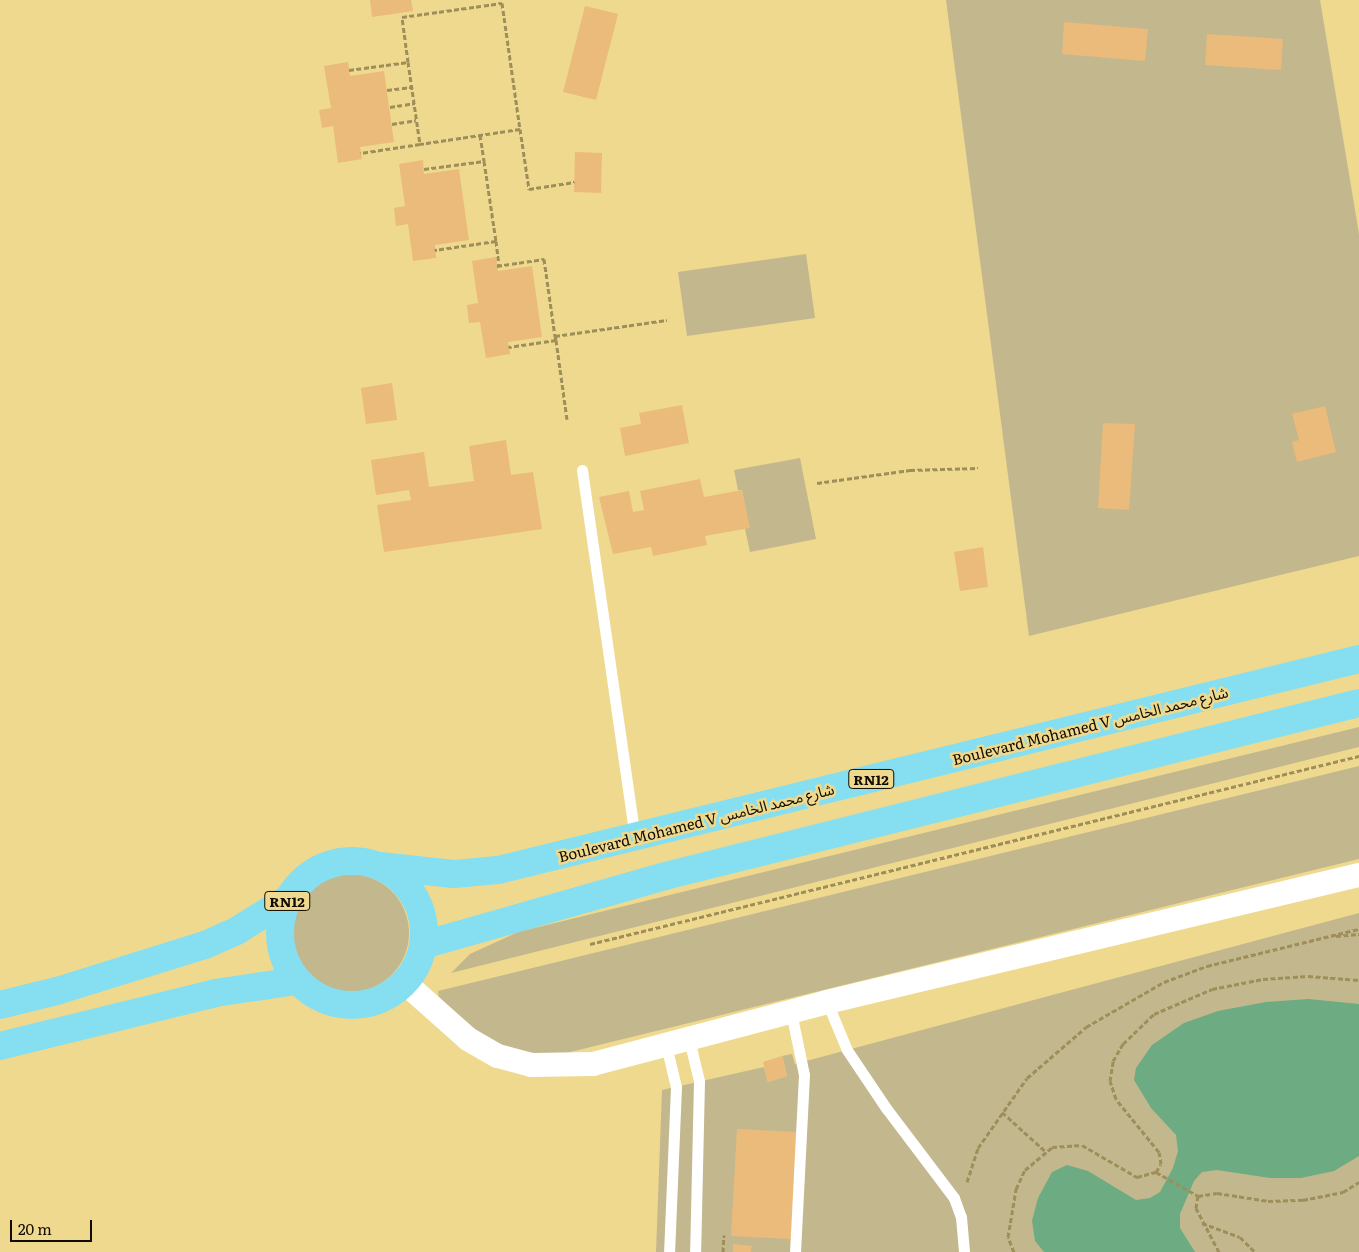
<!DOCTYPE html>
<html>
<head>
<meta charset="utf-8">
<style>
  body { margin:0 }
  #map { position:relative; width:1359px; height:1252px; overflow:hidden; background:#efd98e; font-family:Literata,"Noto Sans Arabic",serif }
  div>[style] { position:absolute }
  .green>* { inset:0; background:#c3b78e }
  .round { border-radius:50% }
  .water>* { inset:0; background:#6dab82 }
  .building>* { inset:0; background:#ebbb7b }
  .path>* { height:3px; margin-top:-1.5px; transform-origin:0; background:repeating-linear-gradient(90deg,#9e8e5a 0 5px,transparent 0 7.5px) }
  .lane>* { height:11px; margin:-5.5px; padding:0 5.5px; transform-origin:5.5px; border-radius:5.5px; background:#fff }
  .street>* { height:24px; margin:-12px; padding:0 12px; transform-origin:12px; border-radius:12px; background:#fff }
  .primary>* { height:28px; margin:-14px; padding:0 14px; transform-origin:14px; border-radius:14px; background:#85dff0 }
  .primary>.ring { margin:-14px; padding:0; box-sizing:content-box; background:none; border:28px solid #85dff0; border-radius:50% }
  span { translate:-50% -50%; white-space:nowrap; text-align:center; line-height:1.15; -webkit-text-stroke:5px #efd98e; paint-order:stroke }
  .shield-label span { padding:1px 4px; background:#efd98e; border:1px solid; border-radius:4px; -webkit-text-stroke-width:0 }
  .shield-label { font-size:14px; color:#120b00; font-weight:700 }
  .street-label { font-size:15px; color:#120b00 }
  .scale { position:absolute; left:10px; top:1220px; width:82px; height:22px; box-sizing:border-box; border:2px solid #120b00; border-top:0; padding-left:6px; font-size:15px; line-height:18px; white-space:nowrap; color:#120b00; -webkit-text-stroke:4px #efd98e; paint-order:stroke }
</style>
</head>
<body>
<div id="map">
  <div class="green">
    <i style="clip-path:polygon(946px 0,1320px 0,1359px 234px,1359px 556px,1029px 636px)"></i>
    <i style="clip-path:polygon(806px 254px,815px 318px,687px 336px,678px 272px)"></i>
    <i style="clip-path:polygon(800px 458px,816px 539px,750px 552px,745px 529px,749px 527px,742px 490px,738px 490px,734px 470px)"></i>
    <i style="clip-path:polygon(1359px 727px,1359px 747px,451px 973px,470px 954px,518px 932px)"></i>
    <i style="clip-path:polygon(1359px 766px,1359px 859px,558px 1055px,512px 1051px,476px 1034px,439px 997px,438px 991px)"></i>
    <i class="round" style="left:291px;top:874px;width:118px;height:118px"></i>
    <i style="clip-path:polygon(1359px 913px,1359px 1252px,656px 1252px,662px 1090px,764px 1067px,768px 1082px,787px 1076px,782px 1056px,792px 1054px,795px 1064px)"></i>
  </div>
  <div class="water">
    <i style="clip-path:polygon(1308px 999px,1359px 1004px,1359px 1156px,1334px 1171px,1301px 1178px,1270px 1178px,1217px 1170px,1202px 1172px,1194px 1181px,1180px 1214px,1180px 1228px,1195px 1252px,1044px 1252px,1035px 1241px,1032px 1221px,1038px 1198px,1052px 1172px,1067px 1165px,1088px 1171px,1136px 1200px,1150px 1198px,1160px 1192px,1173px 1168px,1178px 1151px,1176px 1135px,1151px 1108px,1134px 1080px,1136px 1068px,1152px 1045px,1184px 1023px,1218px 1011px,1266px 1002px)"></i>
  </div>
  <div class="building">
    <i style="clip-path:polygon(370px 0,411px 0,413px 11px,372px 17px)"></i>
    <i style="clip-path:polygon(585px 6px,618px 14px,596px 100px,563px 92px)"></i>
    <i style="clip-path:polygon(1064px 22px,1148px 29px,1145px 61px,1062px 54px)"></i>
    <i style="clip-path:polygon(1207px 34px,1283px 39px,1281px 70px,1205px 65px)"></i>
    <i style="clip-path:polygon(348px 62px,350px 76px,384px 71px,394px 142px,360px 147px,362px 159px,338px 163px,333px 126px,322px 128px,319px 110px,331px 108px,324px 66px)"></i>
    <i style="clip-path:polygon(575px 152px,602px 153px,601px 193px,574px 192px)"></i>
    <i style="clip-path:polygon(423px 160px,424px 174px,459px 169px,469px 240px,435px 245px,436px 258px,413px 261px,408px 224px,396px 226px,394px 208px,405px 206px,399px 164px)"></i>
    <i style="clip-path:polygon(496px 257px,498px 271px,532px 266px,542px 337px,508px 342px,510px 354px,486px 358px,480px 322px,469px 323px,467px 305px,478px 303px,472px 261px)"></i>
    <i style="clip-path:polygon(392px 383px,397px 420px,366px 424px,361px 388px)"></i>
    <i style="clip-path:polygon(682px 405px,689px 443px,625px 456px,620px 428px,641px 424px,639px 413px)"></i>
    <i style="clip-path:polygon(1325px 406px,1336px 452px,1297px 462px,1292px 442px,1299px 440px,1292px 414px)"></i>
    <i style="clip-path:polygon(1103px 423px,1135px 424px,1129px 510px,1098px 508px)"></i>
    <i style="clip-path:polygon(506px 440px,511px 475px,533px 472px,542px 529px,384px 552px,377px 505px,411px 500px,409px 490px,376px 495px,371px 460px,424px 452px,429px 487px,474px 481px,469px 446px)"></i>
    <i style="clip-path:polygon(700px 479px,704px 497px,742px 490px,750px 528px,705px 536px,707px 545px,653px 556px,651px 547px,613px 554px,599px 497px,629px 491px,633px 512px,644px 510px,640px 491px)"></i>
    <i style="clip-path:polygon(983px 547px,988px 587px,960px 591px,954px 552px)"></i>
    <i style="clip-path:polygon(782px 1056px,787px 1076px,768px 1082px,763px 1062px)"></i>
    <i style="clip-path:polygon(737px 1129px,797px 1132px,791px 1239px,731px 1236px)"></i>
    <i style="clip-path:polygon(733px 1244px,752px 1246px,751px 1252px,733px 1252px)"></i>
  </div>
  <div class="path">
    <i style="left:408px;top:62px;width:45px;rotate:-97.6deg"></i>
    <i style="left:402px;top:17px;width:101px;rotate:-8deg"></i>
    <i style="left:502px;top:3px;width:127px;rotate:81.9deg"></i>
    <i style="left:520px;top:129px;width:101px;rotate:171.5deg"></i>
    <i style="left:349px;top:70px;width:60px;rotate:-7.7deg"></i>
    <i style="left:408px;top:62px;width:83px;rotate:81.7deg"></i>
    <i style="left:420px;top:144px;width:60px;rotate:171.3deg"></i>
    <i style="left:387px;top:90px;width:25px;rotate:-7deg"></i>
    <i style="left:390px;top:107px;width:24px;rotate:-9deg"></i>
    <i style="left:392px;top:124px;width:24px;rotate:-9deg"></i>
    <i style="left:520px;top:129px;width:61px;rotate:81.5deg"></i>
    <i style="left:529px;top:189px;width:46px;rotate:-8.8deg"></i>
    <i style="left:480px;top:135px;width:26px;rotate:81deg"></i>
    <i style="left:424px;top:169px;width:61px;rotate:-7.6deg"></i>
    <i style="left:484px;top:161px;width:81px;rotate:81.5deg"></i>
    <i style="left:496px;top:241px;width:62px;rotate:171.6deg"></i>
    <i style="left:496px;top:241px;width:24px;rotate:83deg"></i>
    <i style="left:497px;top:266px;width:48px;rotate:-8.5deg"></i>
    <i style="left:544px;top:259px;width:78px;rotate:81.9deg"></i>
    <i style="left:555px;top:336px;width:4px;rotate:76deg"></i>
    <i style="left:556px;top:340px;width:48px;rotate:171.5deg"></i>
    <i style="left:555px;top:336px;width:113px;rotate:-8.1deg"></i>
    <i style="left:556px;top:340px;width:80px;rotate:82.1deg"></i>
    <i style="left:817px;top:483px;width:94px;rotate:-8deg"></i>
    <i style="left:910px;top:470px;width:68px;rotate:-1.7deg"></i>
    <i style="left:1336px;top:936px;width:23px;rotate:-5deg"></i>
    <i style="left:590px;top:944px;width:792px;rotate:-13.74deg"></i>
    <i style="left:1002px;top:1112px;width:58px;rotate:42.2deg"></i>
    <i style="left:1156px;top:1172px;width:48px;rotate:29.7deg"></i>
    <i style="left:967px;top:1182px;width:36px;rotate:-72deg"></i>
    <i style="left:978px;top:1148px;width:85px;rotate:-55deg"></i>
    <i style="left:1027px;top:1078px;width:78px;rotate:-40.8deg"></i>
    <i style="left:1086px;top:1027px;width:90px;rotate:-30deg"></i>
    <i style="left:1164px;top:982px;width:46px;rotate:-20.4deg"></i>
    <i style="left:1207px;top:966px;width:156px;rotate:-13.7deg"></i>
    <i style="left:1202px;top:1223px;width:40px;rotate:20.2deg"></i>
    <i style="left:1240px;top:1237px;width:21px;rotate:45deg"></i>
    <i style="left:723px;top:1252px;width:17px;rotate:-87deg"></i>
    <i style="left:1014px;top:1252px;width:16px;rotate:-112deg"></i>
    <i style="left:1008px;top:1237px;width:49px;rotate:-80.5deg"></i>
    <i style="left:1016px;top:1189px;width:21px;rotate:-65deg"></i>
    <i style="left:1025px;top:1170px;width:35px;rotate:-40deg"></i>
    <i style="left:1052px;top:1147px;width:30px;rotate:-4deg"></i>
    <i style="left:1082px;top:1145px;width:64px;rotate:30.2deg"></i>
    <i style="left:1137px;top:1177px;width:20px;rotate:-15deg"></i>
    <i style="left:1156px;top:1172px;width:9px;rotate:-58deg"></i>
    <i style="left:1161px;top:1164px;width:12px;rotate:-99deg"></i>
    <i style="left:1159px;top:1152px;width:68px;rotate:-129.1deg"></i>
    <i style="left:1116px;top:1099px;width:19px;rotate:-108deg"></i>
    <i style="left:1110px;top:1081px;width:20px;rotate:-81deg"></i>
    <i style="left:1113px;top:1061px;width:20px;rotate:-60deg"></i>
    <i style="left:1123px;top:1044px;width:43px;rotate:-44.1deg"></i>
    <i style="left:1154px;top:1014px;width:63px;rotate:-23.3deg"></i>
    <i style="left:1212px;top:989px;width:52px;rotate:-11.1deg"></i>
    <i style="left:1263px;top:979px;width:45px;rotate:-3.8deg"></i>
    <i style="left:1308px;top:976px;width:51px;rotate:4.5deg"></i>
    <i style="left:1219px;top:1252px;width:50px;rotate:-117.6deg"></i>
    <i style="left:1196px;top:1208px;width:12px;rotate:-81deg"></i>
    <i style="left:1198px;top:1196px;width:19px;rotate:-9deg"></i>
    <i style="left:1217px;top:1193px;width:52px;rotate:8.9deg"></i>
    <i style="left:1268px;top:1201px;width:35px;rotate:-2deg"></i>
    <i style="left:1303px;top:1200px;width:41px;rotate:-11.3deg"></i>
    <i style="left:1343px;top:1192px;width:19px;rotate:-32deg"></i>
  </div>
  <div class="lane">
    <i style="left:582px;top:470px;width:371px;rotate:81.8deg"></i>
    <i style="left:827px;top:1002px;width:52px;rotate:67.4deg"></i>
    <i style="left:847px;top:1050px;width:70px;rotate:56.1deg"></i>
    <i style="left:886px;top:1108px;width:113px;rotate:52.9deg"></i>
    <i style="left:954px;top:1198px;width:20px;rotate:70deg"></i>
    <i style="left:961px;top:1217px;width:35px;rotate:85deg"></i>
    <i style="left:791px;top:1012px;width:64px;rotate:78.3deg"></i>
    <i style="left:804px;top:1075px;width:177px;rotate:92.9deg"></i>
    <i style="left:689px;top:1039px;width:43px;rotate:76.6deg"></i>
    <i style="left:699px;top:1081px;width:171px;rotate:91.3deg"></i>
    <i style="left:666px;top:1045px;width:43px;rotate:76.6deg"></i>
    <i style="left:676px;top:1087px;width:165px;rotate:92.4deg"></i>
  </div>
  <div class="street">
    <i style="left:405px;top:983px;width:84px;rotate:41.6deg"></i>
    <i style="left:468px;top:1039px;width:34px;rotate:30deg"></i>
    <i style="left:498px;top:1056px;width:34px;rotate:15deg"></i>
    <i style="left:531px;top:1065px;width:62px;rotate:-0.9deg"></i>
    <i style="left:593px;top:1064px;width:242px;rotate:-14.8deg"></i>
    <i style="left:827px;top:1002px;width:547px;rotate:-13.43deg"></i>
  </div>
  <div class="primary">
    <i class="ring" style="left:280px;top:861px;width:116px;height:116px"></i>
    <i style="left:380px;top:866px;width:74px;rotate:6.2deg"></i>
    <i style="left:454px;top:874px;width:44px;rotate:-5.2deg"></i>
    <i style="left:498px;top:870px;width:886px;rotate:-13.77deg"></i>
    <i style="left:423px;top:945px;width:252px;rotate:-15.9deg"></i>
    <i style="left:665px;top:876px;width:715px;rotate:-14deg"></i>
    <i style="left:0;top:1005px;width:59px;rotate:-13.8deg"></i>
    <i style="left:57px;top:991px;width:155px;rotate:-17.3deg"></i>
    <i style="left:205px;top:945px;width:36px;rotate:-24deg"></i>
    <i style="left:238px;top:930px;width:59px;rotate:-31.8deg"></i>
    <i style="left:0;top:1046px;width:221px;rotate:-13.8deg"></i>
    <i style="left:215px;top:993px;width:82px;rotate:-8.4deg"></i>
  </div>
  <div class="shield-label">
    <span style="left:871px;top:779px">RN12</span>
    <span style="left:287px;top:901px">RN12</span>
  </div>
  <div class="street-label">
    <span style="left:1090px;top:725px;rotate:-14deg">Boulevard Mohamed V شارع محمد الخامس</span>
    <span style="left:696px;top:822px;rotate:-14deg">Boulevard Mohamed V شارع محمد الخامس</span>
  </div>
  <div class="scale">20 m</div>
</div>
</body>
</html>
